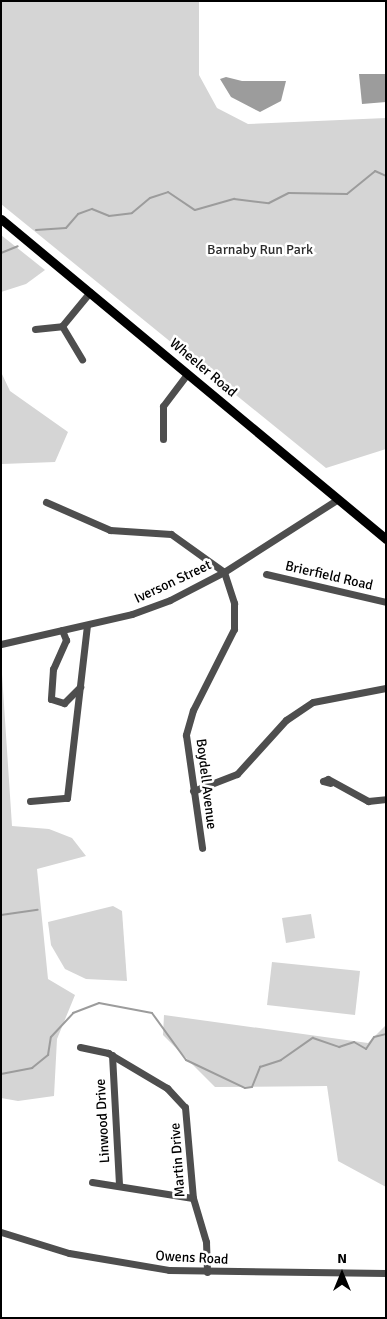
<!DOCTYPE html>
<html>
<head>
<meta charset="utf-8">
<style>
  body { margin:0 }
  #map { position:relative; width:387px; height:1319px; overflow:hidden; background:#fff; font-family:Signika,sans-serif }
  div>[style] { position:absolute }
  .green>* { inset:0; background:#d5d5d5 }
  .water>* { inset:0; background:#9c9c9c }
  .stream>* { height:2px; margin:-1px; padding:0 1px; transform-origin:1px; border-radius:1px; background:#9c9c9c }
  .minor>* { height:7px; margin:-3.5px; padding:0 3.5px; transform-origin:3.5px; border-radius:3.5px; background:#4e4e4e }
  .major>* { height:9px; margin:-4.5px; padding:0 4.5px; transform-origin:4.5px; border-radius:4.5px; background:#000 }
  span { translate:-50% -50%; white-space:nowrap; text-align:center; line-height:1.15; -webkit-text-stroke:5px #fff; paint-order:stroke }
  .park-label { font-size:14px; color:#2c2c2c }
  .street-label { font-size:14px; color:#000 }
  .frame { position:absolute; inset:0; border:2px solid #000; pointer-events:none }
  .north { position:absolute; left:317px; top:1249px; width:50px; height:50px; -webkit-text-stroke:4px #fff; paint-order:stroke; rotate:0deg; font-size:14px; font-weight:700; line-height:20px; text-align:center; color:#000 }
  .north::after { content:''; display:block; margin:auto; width:18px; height:22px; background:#000; clip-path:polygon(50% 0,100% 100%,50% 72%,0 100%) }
</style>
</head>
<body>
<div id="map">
  <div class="green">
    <i style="clip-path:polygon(1px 1px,199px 1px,199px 75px,217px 108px,248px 124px,386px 118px,386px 449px,326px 468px,1px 204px)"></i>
    <i style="clip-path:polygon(1px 235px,45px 270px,26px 284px,1px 292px)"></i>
    <i style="clip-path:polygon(1px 372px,10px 391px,68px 432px,55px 462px,2px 464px)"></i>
    <i style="clip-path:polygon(1px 659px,12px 826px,49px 829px,72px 838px,86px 856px,37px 869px,48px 979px,75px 995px,57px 1039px,54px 1096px,18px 1101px,1px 1098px)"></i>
    <i style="clip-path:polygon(113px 906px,122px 911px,127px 981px,86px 979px,65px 969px,51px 945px,48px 922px)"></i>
    <i style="clip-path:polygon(311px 914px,315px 938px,286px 943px,282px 918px)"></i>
    <i style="clip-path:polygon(272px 962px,360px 971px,355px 1015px,267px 1005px)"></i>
    <i style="clip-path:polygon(164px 1015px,368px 1043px,386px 1025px,386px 1187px,338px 1161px,327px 1086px,215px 1087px,163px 1035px)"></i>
  </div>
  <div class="water">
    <i style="clip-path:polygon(359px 74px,386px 74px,386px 102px,362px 104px)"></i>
    <i style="clip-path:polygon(226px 77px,242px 81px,286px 81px,281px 101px,260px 112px,231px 97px,220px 79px)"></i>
  </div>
  <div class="stream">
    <i style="left:36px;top:230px;width:30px;rotate:-4deg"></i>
    <i style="left:66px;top:228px;width:18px;rotate:-49deg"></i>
    <i style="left:78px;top:214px;width:15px;rotate:-20deg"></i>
    <i style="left:92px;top:209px;width:18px;rotate:22deg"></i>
    <i style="left:109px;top:216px;width:23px;rotate:-7deg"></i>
    <i style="left:132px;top:213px;width:23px;rotate:-40deg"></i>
    <i style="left:150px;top:198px;width:19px;rotate:-18deg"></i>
    <i style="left:168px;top:192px;width:32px;rotate:34deg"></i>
    <i style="left:195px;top:210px;width:41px;rotate:-15.8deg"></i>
    <i style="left:234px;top:199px;width:35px;rotate:7deg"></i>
    <i style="left:269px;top:203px;width:22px;rotate:-27deg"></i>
    <i style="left:289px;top:193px;width:58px;rotate:1deg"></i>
    <i style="left:347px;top:194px;width:36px;rotate:-39deg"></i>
    <i style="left:375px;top:171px;width:12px;rotate:24deg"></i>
    <i style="left:1px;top:253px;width:18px;rotate:-22deg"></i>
    <i style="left:1px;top:915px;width:37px;rotate:-8deg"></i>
    <i style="left:1px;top:1074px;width:32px;rotate:-11deg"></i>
    <i style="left:32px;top:1068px;width:21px;rotate:-39deg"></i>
    <i style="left:48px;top:1055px;width:18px;rotate:-81deg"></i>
    <i style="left:51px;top:1037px;width:33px;rotate:-47deg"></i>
    <i style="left:73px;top:1013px;width:28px;rotate:-21deg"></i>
    <i style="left:99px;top:1003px;width:54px;rotate:10.7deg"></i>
    <i style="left:152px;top:1013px;width:58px;rotate:54.1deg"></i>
    <i style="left:186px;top:1060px;width:65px;rotate:25.4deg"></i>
    <i style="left:245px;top:1088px;width:7px;rotate:-8deg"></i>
    <i style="left:252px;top:1087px;width:22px;rotate:-68deg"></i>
    <i style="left:260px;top:1067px;width:22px;rotate:-18deg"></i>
    <i style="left:281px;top:1060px;width:39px;rotate:-35deg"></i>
    <i style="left:313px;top:1038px;width:28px;rotate:19deg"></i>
    <i style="left:339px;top:1047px;width:16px;rotate:-18deg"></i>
    <i style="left:354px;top:1042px;width:14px;rotate:30deg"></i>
    <i style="left:366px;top:1049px;width:14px;rotate:-56deg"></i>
    <i style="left:374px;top:1037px;width:12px;rotate:-14deg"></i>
  </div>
  <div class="minor">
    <i style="left:62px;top:326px;width:39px;rotate:59deg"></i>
    <i style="left:35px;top:329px;width:27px;rotate:-6deg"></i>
    <i style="left:62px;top:326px;width:44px;rotate:-50.5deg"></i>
    <i style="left:163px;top:439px;width:33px;rotate:-90deg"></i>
    <i style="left:163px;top:406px;width:40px;rotate:-53deg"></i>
    <i style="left:46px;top:502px;width:70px;rotate:23.6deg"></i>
    <i style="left:110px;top:530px;width:61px;rotate:3.8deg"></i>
    <i style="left:171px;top:534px;width:65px;rotate:35.6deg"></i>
    <i style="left:224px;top:572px;width:33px;rotate:72deg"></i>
    <i style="left:234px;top:603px;width:26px;rotate:90deg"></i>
    <i style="left:234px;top:629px;width:91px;rotate:116.8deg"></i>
    <i style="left:193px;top:710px;width:26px;rotate:106deg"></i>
    <i style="left:186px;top:735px;width:114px;rotate:81.9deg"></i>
    <i style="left:266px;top:574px;width:123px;rotate:13.1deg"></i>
    <i style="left:62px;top:630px;width:11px;rotate:68deg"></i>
    <i style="left:66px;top:640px;width:32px;rotate:114deg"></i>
    <i style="left:53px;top:669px;width:30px;rotate:94deg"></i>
    <i style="left:51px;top:699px;width:14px;rotate:17deg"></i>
    <i style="left:64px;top:703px;width:23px;rotate:-45deg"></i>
    <i style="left:1px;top:644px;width:134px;rotate:-12.9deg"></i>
    <i style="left:132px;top:614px;width:40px;rotate:-20.2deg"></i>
    <i style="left:170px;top:600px;width:61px;rotate:-27.4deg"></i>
    <i style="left:224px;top:572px;width:135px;rotate:-32.6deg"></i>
    <i style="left:330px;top:783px;width:7px;rotate:-164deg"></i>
    <i style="left:323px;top:781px;width:5px;rotate:-22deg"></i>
    <i style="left:328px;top:779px;width:46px;rotate:28.8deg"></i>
    <i style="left:368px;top:801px;width:18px;rotate:-6deg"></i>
    <i style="left:193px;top:791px;width:47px;rotate:-21.1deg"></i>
    <i style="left:237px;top:774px;width:73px;rotate:-47.8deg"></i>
    <i style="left:286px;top:720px;width:32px;rotate:-34deg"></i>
    <i style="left:313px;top:702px;width:74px;rotate:-10.9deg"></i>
    <i style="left:30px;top:801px;width:37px;rotate:-5deg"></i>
    <i style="left:67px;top:798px;width:174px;rotate:-83.4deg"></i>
    <i style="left:80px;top:1047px;width:29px;rotate:12deg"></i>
    <i style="left:108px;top:1053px;width:69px;rotate:30.7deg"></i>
    <i style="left:167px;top:1088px;width:26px;rotate:47deg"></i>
    <i style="left:185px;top:1107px;width:91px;rotate:85deg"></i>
    <i style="left:193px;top:1198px;width:46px;rotate:73.5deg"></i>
    <i style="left:206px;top:1242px;width:30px;rotate:88deg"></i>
    <i style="left:112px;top:1055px;width:131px;rotate:86.9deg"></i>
    <i style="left:92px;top:1182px;width:102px;rotate:9deg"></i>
    <i style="left:1px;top:1232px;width:71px;rotate:17.2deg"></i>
    <i style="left:69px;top:1253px;width:101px;rotate:9.6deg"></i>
    <i style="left:169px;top:1270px;width:217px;rotate:0.8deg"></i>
  </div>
  <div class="major">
    <i style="left:1px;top:219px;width:501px;rotate:39.73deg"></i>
  </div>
  <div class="park-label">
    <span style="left:260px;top:250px">Barnaby Run Park</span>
  </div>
  <div class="street-label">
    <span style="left:203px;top:368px;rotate:40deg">Wheeler Road</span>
    <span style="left:329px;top:576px;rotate:13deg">Brierfield Road</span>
    <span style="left:173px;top:582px;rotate:-25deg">Iverson Street</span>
    <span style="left:206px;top:784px;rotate:83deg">Boydell Avenue</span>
    <span style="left:103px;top:1121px;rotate:-93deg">Linwood Drive</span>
    <span style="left:178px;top:1160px;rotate:-94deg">Martin Drive</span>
    <span style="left:192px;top:1258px;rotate:3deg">Owens Road</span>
  </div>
  <div class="frame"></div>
  <div class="north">N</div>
</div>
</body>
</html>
